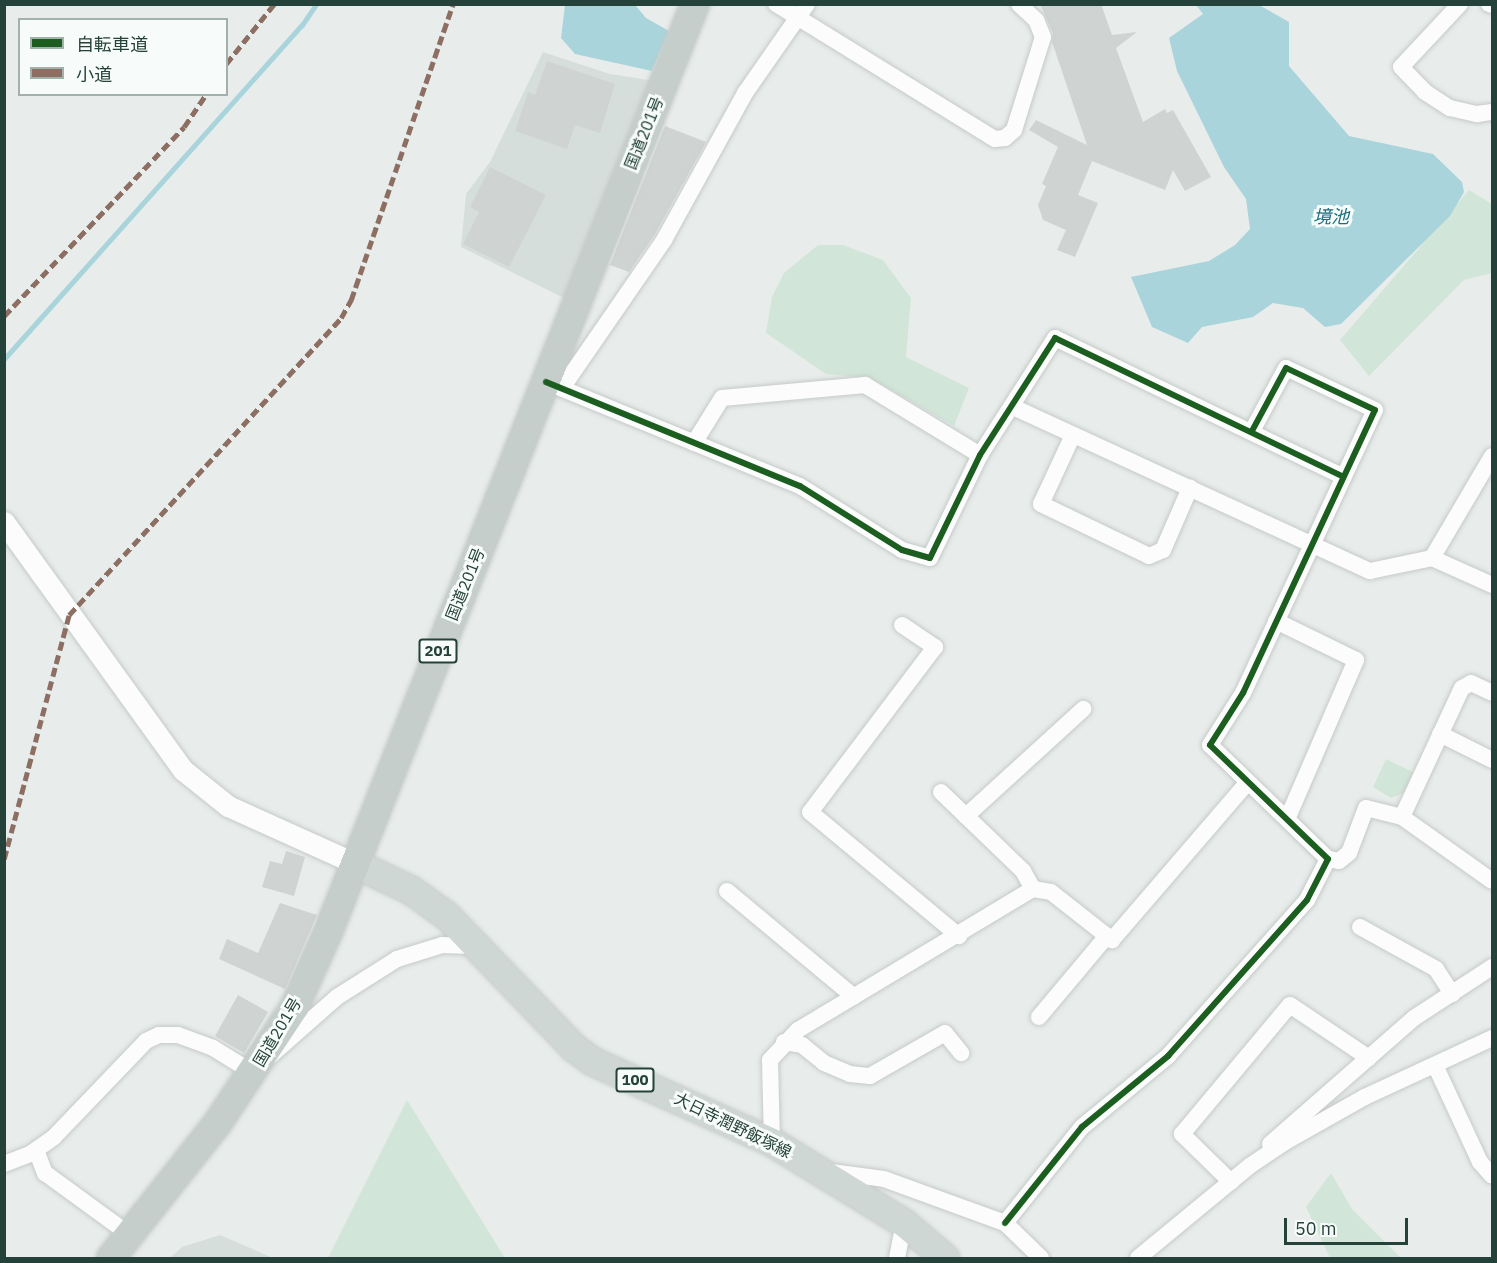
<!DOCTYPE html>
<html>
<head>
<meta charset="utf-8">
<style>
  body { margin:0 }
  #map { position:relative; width:1497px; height:1263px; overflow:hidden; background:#e8edeb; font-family:"IBM Plex Sans","Noto Sans JP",sans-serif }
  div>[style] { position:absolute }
  .built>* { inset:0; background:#d6dedb }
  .green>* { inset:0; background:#d1e6d8 }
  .water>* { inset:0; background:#a9d4db }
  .stream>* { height:5px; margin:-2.5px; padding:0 2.5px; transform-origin:2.5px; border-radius:2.5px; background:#a9d4db }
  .building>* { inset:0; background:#cfd4d2 }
  .roads { filter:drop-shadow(0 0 2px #c5cac8) drop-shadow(0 0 2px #c5cac8) }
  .minor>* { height:16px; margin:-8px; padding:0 8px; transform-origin:8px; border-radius:8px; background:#fcfcfc }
  .tertiary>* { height:21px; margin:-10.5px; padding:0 10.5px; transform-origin:10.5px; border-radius:10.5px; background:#fcfcfc }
  .primary>* { height:27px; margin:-13.5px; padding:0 13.5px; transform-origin:13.5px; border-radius:13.5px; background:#cfd7d5 }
  .trunk>* { height:28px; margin:-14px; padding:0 14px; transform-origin:14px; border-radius:14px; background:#c6cecc }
  .quiet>* { height:4.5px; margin-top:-2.25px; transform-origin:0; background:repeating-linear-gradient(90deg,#8d6e63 0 9px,transparent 0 13.5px) }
  .cycleway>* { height:6px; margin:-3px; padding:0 3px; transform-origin:3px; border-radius:3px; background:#1b5e20 }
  span { translate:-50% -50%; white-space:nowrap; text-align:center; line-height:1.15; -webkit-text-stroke:6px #f7fbf9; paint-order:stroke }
  .shield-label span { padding:2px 4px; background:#f7fbf9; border:2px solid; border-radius:4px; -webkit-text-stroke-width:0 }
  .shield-label { font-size:15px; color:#24423a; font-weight:700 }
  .street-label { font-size:16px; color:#24423a }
  .water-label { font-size:18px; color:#1c6f80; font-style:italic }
  .frame { position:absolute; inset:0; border:6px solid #24423a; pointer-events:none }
  .legend { position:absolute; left:18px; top:18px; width:210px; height:78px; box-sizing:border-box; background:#f7fbf9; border:2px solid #a3b1ad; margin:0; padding:8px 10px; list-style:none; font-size:18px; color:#24423a }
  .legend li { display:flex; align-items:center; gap:12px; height:30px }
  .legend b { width:30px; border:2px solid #a3b1ad }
  .scale { position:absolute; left:1284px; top:1218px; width:124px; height:27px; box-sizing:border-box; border:3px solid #24423a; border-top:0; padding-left:8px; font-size:18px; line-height:21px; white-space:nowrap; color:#24423a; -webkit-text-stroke:4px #f7fbf9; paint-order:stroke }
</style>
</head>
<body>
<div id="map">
  <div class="built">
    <i style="clip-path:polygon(543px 52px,610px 74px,655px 81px,568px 300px,461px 247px,466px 194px,490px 162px)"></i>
    <i style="clip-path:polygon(220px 1235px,273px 1258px,170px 1258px,182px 1247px)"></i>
  </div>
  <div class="green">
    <i style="clip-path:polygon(1469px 190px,1492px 204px,1492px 273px,1464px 280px,1369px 376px,1340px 340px)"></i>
    <i style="clip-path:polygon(818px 245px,843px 245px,883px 260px,911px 298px,906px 357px,969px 388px,954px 426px,871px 378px,826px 374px,766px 333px,772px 297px,784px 273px)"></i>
    <i style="clip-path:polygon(1386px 759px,1413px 772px,1404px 793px,1391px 798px,1373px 787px)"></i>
    <i style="clip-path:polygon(407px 1100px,505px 1258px,328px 1258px)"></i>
    <i style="clip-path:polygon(1331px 1173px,1352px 1209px,1401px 1258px,1330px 1258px,1306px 1207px)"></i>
  </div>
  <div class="water">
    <i style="clip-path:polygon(565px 5px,635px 5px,646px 18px,669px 31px,652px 71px,575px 54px,561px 38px)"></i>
    <i style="clip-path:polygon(1196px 5px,1259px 5px,1289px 22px,1289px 66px,1349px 136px,1433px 154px,1462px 182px,1464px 192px,1450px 216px,1341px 324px,1325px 327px,1303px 308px,1273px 303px,1253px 317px,1202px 327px,1188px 343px,1152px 327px,1131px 277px,1209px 261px,1235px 245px,1250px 229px,1246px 199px,1224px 167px,1177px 71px,1169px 38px,1203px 14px)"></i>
  </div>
  <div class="stream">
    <i style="left:4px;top:359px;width:448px;rotate:-48.3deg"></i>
    <i style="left:302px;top:25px;width:25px;rotate:-56deg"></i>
  </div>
  <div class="building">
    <i style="clip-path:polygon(1040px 4px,1101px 4px,1112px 35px,1137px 32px,1116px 48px,1143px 122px,1165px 109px,1167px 113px,1173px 110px,1211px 177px,1185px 191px,1173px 170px,1165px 190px,1092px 161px,1078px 195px,1098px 203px,1075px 257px,1057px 250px,1066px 230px,1043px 220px,1038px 205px,1046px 186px,1042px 184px,1058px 147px,1029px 130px,1036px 120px,1087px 145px,1052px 42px,1053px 33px)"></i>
    <i style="clip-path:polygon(547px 61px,615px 84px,600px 133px,575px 125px,567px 149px,515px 131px,528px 92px,535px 95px)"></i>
    <i style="clip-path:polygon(665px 126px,706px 142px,655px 234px,629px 272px,610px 265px)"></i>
    <i style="clip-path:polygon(490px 167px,546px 195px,509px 267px,463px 244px,479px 212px,470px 207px)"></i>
    <i style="clip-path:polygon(286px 851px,305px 857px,294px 896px,262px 887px,270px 861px,282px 864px)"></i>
    <i style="clip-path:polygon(280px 903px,317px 915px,285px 989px,219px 959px,227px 939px,258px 953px)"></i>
    <i style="clip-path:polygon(238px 995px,268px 1012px,244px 1053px,215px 1036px)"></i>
  </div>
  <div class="roads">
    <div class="minor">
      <i style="left:776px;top:4px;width:257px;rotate:31.7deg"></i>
      <i style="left:995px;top:139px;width:10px;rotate:-6deg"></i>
      <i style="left:1005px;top:138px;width:12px;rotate:-42deg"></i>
      <i style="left:1014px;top:130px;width:97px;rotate:-72.7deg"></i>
      <i style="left:1043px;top:37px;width:18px;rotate:-112deg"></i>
      <i style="left:1036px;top:20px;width:23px;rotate:-137deg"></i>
      <i style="left:1460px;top:4px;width:86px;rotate:133.1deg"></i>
      <i style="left:1401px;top:67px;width:35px;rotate:46deg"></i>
      <i style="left:1425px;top:92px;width:30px;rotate:33deg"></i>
      <i style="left:1450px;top:108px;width:28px;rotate:13deg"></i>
      <i style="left:1477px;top:114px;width:15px;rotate:-8deg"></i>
      <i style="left:1489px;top:4px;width:3px;rotate:18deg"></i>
      <i style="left:546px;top:382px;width:274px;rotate:22.3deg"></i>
      <i style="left:800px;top:486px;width:120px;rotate:32.1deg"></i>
      <i style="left:902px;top:550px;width:29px;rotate:16deg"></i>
      <i style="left:930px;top:558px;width:114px;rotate:-64.1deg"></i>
      <i style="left:980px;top:455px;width:139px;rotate:-57.3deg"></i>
      <i style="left:1055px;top:338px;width:318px;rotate:25.7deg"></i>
      <i style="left:562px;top:388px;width:180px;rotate:-55.4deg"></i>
      <i style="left:664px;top:240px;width:168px;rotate:-61.1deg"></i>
      <i style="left:745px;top:93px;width:108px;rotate:-55.1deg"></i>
      <i style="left:1013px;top:407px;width:393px;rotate:24.7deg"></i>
      <i style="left:1370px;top:571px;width:63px;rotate:-11.8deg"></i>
      <i style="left:1432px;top:558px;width:66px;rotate:24.2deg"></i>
      <i style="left:1073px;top:435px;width:76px;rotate:114.9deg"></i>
      <i style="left:1041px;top:504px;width:120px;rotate:25.7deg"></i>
      <i style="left:1149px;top:556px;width:15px;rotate:-23deg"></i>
      <i style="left:1163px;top:550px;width:68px;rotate:-66.5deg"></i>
      <i style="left:694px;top:443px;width:53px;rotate:-58.1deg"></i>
      <i style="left:722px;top:398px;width:144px;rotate:-5.2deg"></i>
      <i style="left:865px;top:385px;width:135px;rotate:31.3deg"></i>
      <i style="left:1432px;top:558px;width:118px;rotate:-59.5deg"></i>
      <i style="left:1276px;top:621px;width:89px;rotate:26deg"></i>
      <i style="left:1356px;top:660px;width:171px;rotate:113.4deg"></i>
      <i style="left:902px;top:625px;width:40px;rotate:34deg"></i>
      <i style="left:935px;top:647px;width:207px;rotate:127.1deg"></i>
      <i style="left:810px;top:812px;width:194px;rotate:39.8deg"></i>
      <i style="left:1440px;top:734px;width:58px;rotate:26.6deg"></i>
      <i style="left:941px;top:792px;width:35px;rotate:44deg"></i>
      <i style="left:1402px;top:817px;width:110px;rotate:35.4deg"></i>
      <i style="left:1328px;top:859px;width:11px;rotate:10deg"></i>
      <i style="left:1339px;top:861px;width:13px;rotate:-39deg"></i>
      <i style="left:1349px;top:853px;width:48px;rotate:-69.3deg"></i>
      <i style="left:1366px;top:808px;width:37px;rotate:14deg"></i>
      <i style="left:1402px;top:817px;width:142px;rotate:-65.1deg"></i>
      <i style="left:1462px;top:688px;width:10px;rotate:-29deg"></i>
      <i style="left:1471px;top:683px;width:23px;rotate:25deg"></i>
      <i style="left:1033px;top:889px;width:21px;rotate:-119deg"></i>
      <i style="left:1023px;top:871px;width:79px;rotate:-136deg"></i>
      <i style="left:966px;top:816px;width:159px;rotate:-42.4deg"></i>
      <i style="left:727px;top:891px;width:165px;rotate:39.8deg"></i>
      <i style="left:1360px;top:927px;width:87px;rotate:28.9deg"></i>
      <i style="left:1436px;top:969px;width:30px;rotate:57deg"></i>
      <i style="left:1039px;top:1017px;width:106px;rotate:-50deg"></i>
      <i style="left:784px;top:1042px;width:18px;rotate:9deg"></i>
      <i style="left:802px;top:1045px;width:28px;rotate:39deg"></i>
      <i style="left:824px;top:1063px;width:28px;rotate:23deg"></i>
      <i style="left:850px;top:1074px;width:20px;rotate:6deg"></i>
      <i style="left:870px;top:1076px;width:86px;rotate:-29.8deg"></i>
      <i style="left:945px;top:1033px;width:26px;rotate:51deg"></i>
      <i style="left:1435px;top:1065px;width:107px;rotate:65.1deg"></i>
      <i style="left:1480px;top:1162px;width:18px;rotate:49deg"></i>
      <i style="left:772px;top:1142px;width:82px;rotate:-91.4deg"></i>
      <i style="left:770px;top:1060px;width:41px;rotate:-47deg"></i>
      <i style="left:798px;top:1030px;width:274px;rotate:-31deg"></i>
      <i style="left:1033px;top:889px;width:18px;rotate:9deg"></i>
      <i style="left:1051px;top:892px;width:78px;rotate:38.2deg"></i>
      <i style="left:1112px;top:940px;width:208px;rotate:-49.3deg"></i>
      <i style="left:1270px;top:1144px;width:191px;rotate:-41.2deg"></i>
      <i style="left:1414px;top:1018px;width:93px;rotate:-33.2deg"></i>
      <i style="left:36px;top:1150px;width:25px;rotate:69deg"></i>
      <i style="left:45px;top:1173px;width:105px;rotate:36.1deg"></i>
      <i style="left:4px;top:1164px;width:28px;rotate:-21deg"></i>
      <i style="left:30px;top:1154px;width:29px;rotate:-35deg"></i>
      <i style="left:54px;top:1137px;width:133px;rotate:-46.2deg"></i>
      <i style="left:146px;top:1041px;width:14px;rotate:-25deg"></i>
      <i style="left:159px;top:1035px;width:19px"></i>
      <i style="left:178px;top:1035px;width:37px;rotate:20deg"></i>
      <i style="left:213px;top:1048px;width:46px;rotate:31.6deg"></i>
      <i style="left:252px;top:1072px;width:113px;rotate:-41.4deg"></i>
      <i style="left:337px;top:997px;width:71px;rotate:-32.3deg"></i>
      <i style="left:397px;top:959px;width:47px;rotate:-17.3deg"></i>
      <i style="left:442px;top:945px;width:37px;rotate:2deg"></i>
      <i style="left:831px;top:1172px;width:53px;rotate:7.5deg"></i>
      <i style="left:884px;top:1179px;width:129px;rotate:20deg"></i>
      <i style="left:1005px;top:1223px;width:50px;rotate:44.2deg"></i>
      <i style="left:1231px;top:1182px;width:69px;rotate:-135.6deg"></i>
      <i style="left:1182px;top:1134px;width:168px;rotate:-50.1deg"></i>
      <i style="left:1290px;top:1005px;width:95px;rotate:33.9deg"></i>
      <i style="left:1005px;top:1223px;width:123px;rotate:-51.3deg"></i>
      <i style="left:1082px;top:1127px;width:112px;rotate:-39.5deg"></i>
      <i style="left:1168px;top:1056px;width:209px;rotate:-48.3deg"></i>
      <i style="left:1307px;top:900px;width:46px;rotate:-62.9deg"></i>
      <i style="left:1328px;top:859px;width:164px;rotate:-136deg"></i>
      <i style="left:1210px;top:745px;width:62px;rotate:-57.6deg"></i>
      <i style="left:1243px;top:693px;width:312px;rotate:-65deg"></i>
      <i style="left:1375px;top:410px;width:98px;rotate:-154.7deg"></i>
      <i style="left:1286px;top:368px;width:72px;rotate:118.4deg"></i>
      <i style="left:897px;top:1258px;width:36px;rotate:-79deg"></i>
      <i style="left:1138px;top:1258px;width:146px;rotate:-39.5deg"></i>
      <i style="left:1251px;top:1165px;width:41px;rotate:-34.1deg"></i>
      <i style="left:1285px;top:1142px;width:92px;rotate:-29.4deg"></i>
      <i style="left:1365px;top:1097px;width:140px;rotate:-24.9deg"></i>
    </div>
    <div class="tertiary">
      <i style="left:4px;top:522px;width:306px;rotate:54.2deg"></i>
      <i style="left:183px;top:770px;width:58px;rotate:38.7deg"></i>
      <i style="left:228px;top:806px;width:138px;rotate:24.3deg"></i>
    </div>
    <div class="primary">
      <i style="left:354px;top:863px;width:63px;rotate:25.3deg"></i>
      <i style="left:411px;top:890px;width:44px;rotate:35.8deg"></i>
      <i style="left:447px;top:916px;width:182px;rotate:46.1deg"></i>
      <i style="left:573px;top:1047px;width:24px;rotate:36deg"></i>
      <i style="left:592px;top:1061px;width:197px;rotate:24.2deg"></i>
      <i style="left:772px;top:1142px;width:155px;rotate:31.5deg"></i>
      <i style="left:904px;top:1223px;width:54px;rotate:40.5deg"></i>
    </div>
    <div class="trunk">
      <i style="left:111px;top:1258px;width:171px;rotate:-51.7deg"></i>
      <i style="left:217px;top:1124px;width:141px;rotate:-56.5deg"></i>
      <i style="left:295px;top:1006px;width:83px;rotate:-65.9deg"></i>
      <i style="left:329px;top:930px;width:996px;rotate:-68.43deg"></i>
    </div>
  </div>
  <div class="quiet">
    <i style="left:226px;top:64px;width:77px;rotate:-51.3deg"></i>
    <i style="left:4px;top:316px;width:261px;rotate:-46.4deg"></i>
    <i style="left:184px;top:127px;width:40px;rotate:-56deg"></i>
    <i style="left:4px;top:859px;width:253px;rotate:-75.1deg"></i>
    <i style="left:69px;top:615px;width:403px;rotate:-47.5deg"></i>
    <i style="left:341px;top:318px;width:21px;rotate:-61deg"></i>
    <i style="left:351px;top:300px;width:313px;rotate:-71deg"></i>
  </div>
  <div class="cycleway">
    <i style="left:546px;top:382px;width:274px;rotate:22.3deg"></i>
    <i style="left:800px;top:486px;width:120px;rotate:32.1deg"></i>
    <i style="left:902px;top:550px;width:29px;rotate:16deg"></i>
    <i style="left:930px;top:558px;width:114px;rotate:-64.1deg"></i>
    <i style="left:980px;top:455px;width:139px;rotate:-57.3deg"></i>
    <i style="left:1055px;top:338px;width:318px;rotate:25.7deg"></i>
    <i style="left:1005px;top:1223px;width:123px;rotate:-51.3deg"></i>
    <i style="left:1082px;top:1127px;width:112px;rotate:-39.5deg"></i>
    <i style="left:1168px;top:1056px;width:209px;rotate:-48.3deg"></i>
    <i style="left:1307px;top:900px;width:46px;rotate:-62.9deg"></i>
    <i style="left:1328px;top:859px;width:164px;rotate:-136deg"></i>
    <i style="left:1210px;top:745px;width:62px;rotate:-57.6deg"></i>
    <i style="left:1243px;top:693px;width:312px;rotate:-65deg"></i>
    <i style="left:1375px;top:410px;width:98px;rotate:-154.7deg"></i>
    <i style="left:1286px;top:368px;width:72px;rotate:118.4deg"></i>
  </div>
  <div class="shield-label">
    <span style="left:438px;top:651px">201</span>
    <span style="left:635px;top:1080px">100</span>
  </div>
  <div class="street-label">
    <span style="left:644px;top:133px;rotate:-68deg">国道201号</span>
    <span style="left:465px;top:584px;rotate:-68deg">国道201号</span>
    <span style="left:277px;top:1032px;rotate:-59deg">国道201号</span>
    <span style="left:733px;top:1125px;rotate:26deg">大日寺潤野飯塚線</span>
  </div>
  <div class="water-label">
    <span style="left:1331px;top:217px">境池</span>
  </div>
  <div class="frame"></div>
  <ul class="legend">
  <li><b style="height:8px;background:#1b5e20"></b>自転車道</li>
  <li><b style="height:8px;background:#8d6e63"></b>小道</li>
  </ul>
  <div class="scale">50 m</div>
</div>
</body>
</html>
